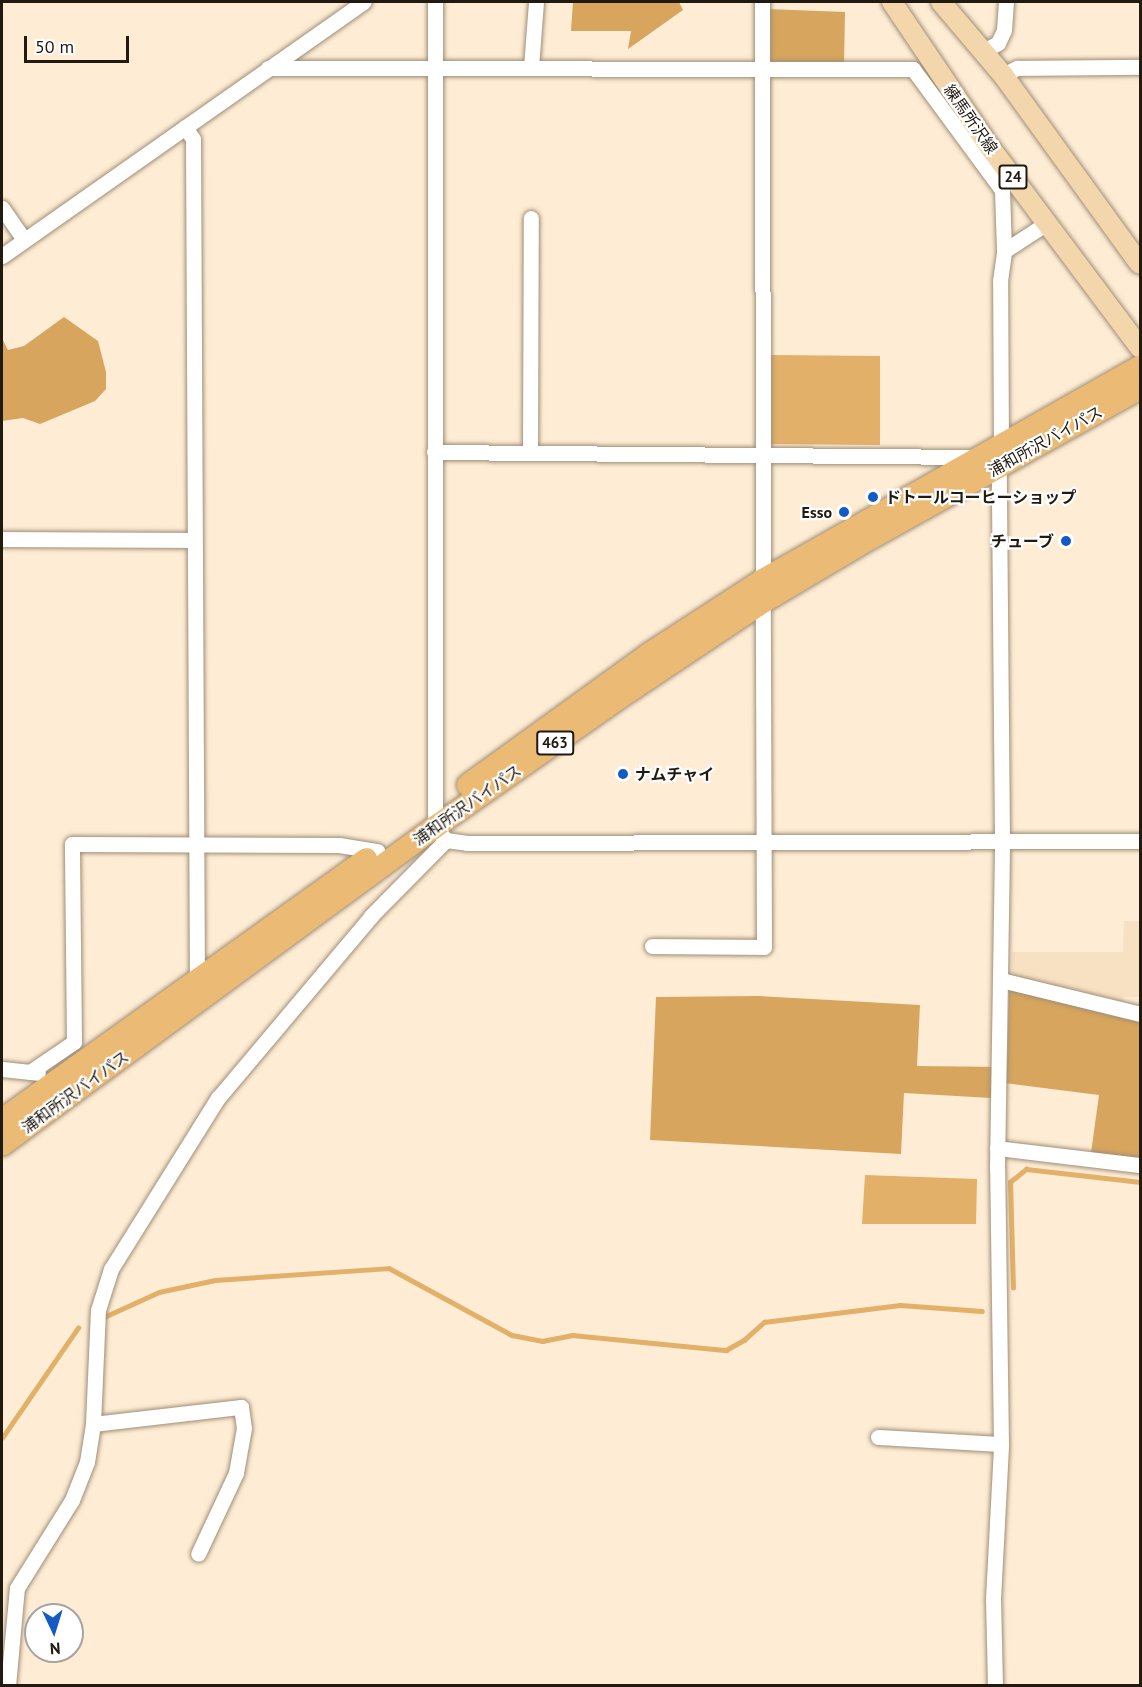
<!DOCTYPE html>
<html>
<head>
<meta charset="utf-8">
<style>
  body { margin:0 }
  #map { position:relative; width:1142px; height:1687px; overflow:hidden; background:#feecd4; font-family:"PT Sans","Noto Sans JP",sans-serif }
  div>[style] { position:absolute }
  .built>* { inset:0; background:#f8e1c2 }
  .forest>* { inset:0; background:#d7a55d }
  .water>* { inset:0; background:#e2b068 }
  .stream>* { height:4.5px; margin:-2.25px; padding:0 2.25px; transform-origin:2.25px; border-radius:2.25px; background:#e2b068 }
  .roads { filter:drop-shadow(0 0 2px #9f8e78) drop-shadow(0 0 2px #9f8e78) }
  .minor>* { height:15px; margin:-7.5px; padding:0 7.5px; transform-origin:7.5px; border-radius:7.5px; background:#fff }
  .major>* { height:20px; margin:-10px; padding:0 10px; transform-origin:10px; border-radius:10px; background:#f3d6ac }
  .highway>* { height:22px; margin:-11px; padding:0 11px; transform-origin:11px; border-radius:11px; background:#ebbb75 }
  .dots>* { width:16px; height:16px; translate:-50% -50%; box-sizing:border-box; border:3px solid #fff; border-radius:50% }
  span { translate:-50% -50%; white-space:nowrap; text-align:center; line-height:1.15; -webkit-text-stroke:4.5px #fff; paint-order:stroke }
  .shield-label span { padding:2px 4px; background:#fff; border:2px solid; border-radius:4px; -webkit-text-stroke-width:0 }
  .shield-label { font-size:15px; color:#201a11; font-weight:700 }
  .street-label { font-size:16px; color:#201a11 }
  .poi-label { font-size:16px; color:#201a11; font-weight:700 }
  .left { translate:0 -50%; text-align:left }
  .right { translate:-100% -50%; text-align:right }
  .frame { position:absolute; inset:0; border:3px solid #201a11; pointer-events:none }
  .north { position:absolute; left:24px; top:1603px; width:60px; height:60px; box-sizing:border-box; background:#fff; border:2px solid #a6a3a0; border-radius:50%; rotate:176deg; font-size:16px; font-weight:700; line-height:24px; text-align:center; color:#201a11 }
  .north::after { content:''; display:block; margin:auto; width:21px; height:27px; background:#135ac4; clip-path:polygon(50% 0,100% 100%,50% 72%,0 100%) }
  .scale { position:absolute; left:24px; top:36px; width:105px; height:27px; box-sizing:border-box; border:3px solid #201a11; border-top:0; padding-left:8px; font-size:18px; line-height:21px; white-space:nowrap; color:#201a11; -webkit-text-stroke:4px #fff; paint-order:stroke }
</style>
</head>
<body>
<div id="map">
  <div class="built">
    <i style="clip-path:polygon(1124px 921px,1140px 921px,1140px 997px,1123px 997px,1123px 1004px,1012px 977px,1012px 952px,1123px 952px)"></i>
  </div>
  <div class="forest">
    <i style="clip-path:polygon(573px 2px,679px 2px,683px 10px,628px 49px,631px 31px,571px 31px)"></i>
    <i style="clip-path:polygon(767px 9px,845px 12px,844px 64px,766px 63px)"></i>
    <i style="clip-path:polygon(64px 317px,98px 341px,106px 372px,106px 389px,95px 401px,40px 424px,23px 418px,2px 421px,2px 338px,8px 350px,24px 346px)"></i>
    <i style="clip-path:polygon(1009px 989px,1140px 1018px,1140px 1159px,1091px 1153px,1099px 1095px,1005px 1083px,991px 1098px,904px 1093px,901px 1154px,650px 1140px,656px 997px,758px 996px,920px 1005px,917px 1066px,1007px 1067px)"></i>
  </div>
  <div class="water">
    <i style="clip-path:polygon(771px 355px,880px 356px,880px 445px,771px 444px)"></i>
    <i style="clip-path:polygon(865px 1175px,977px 1179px,976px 1224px,862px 1224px)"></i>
  </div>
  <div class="stream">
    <i style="left:1013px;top:1288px;width:106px;rotate:-91.6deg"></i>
    <i style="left:1010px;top:1182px;width:21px;rotate:-39deg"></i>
    <i style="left:1026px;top:1169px;width:115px;rotate:6.5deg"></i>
    <i style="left:104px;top:1317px;width:60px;rotate:-24.4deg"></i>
    <i style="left:159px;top:1292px;width:57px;rotate:-12.1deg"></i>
    <i style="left:215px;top:1280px;width:174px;rotate:-3.9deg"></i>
    <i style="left:389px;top:1268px;width:140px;rotate:28.6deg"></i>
    <i style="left:512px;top:1335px;width:31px;rotate:11deg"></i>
    <i style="left:542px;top:1341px;width:31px;rotate:-11deg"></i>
    <i style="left:572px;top:1335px;width:155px;rotate:5.6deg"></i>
    <i style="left:726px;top:1350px;width:21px;rotate:-29deg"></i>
    <i style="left:744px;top:1340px;width:27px;rotate:-42deg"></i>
    <i style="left:764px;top:1322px;width:137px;rotate:-7.1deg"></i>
    <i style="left:900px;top:1305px;width:82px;rotate:4.2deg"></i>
    <i style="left:2px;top:1438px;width:134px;rotate:-55.4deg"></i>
  </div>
  <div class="roads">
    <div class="minor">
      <i style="left:435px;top:2px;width:825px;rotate:90deg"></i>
      <i style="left:435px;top:827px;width:17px;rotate:50deg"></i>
      <i style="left:446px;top:840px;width:21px;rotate:8deg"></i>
      <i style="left:467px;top:843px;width:673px;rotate:-0.17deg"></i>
      <i style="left:762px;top:2px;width:578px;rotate:89.9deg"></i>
      <i style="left:983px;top:51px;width:17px;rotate:-28deg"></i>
      <i style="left:998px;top:43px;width:14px;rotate:-65deg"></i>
      <i style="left:1004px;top:30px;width:28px;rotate:-86deg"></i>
      <i style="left:531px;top:67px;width:65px;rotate:-85.6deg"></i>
      <i style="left:268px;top:68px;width:645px;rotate:0.09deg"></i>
      <i style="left:913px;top:69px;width:150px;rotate:53.7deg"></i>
      <i style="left:1002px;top:190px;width:61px;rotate:88.1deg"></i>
      <i style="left:1003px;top:75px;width:16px;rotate:-27deg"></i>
      <i style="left:1017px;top:68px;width:123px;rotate:-0.5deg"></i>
      <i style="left:185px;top:127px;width:14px;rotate:56deg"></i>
      <i style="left:193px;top:139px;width:841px;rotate:89.73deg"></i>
      <i style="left:2px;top:208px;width:39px;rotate:55deg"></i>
      <i style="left:2px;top:256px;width:442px;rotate:-35.1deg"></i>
      <i style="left:1001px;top:446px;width:165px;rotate:-90.3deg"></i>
      <i style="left:1000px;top:281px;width:30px;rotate:-82deg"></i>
      <i style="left:1004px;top:251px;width:51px;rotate:-33.1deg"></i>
      <i style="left:434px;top:452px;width:545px;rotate:0.53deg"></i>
      <i style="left:530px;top:452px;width:234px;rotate:-89.8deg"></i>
      <i style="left:2px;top:539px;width:191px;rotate:0.3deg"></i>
      <i style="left:652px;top:946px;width:112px;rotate:0.5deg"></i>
      <i style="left:764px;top:947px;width:345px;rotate:-90.2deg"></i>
      <i style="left:1001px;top:980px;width:143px;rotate:13.7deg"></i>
      <i style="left:2px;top:1069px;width:36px;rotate:6deg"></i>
      <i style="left:30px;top:1072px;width:53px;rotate:-34.3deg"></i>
      <i style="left:74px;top:1042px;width:198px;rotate:-90.6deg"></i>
      <i style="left:72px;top:844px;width:267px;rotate:0.2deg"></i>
      <i style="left:339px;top:845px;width:39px;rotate:9deg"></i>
      <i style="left:997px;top:1148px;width:144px;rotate:6.8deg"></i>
      <i style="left:93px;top:1424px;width:149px;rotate:-6.6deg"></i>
      <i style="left:241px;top:1407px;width:21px;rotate:82deg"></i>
      <i style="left:244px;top:1428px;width:46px;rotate:100.1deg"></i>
      <i style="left:236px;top:1473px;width:89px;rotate:115.1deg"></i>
      <i style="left:878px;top:1437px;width:123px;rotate:3.3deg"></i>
      <i style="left:8px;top:1686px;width:98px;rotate:-84.8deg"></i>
      <i style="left:17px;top:1588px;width:104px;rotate:-58deg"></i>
      <i style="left:72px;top:1500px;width:41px;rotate:-68.5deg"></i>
      <i style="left:87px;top:1462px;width:38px;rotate:-81deg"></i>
      <i style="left:93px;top:1424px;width:114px;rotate:-87.5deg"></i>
      <i style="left:98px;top:1310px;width:43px;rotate:-72.4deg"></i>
      <i style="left:111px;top:1269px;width:202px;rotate:-58deg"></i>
      <i style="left:218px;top:1098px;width:238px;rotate:-49.9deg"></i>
      <i style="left:371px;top:916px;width:107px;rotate:-45.4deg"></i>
      <i style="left:995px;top:1686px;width:87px;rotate:-91.3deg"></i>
      <i style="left:993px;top:1599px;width:155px;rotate:-87deg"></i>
      <i style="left:1001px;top:1444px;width:276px;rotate:-90.8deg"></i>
      <i style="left:997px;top:1168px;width:328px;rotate:-89.1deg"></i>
      <i style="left:1002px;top:840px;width:373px;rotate:-90.5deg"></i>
    </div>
    <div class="major">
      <i style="left:892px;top:2px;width:174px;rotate:56deg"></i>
      <i style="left:989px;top:146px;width:252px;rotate:53.2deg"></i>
      <i style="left:941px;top:2px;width:96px;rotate:49.7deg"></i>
      <i style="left:1003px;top:75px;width:233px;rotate:54.1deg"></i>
    </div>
    <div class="highway">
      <i style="left:468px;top:785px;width:223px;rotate:-35.9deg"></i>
      <i style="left:649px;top:654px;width:136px;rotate:-33deg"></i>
      <i style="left:763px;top:580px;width:433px;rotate:-29.5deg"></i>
      <i style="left:2px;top:1120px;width:448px;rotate:-35.6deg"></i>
      <i style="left:2px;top:1145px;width:537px;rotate:-36.29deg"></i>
      <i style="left:435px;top:827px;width:239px;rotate:-35deg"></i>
      <i style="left:631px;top:690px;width:159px;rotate:-33.7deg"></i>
      <i style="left:763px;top:602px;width:126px;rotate:-30.7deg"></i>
      <i style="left:871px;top:538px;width:308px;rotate:-29.1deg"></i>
    </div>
  </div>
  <div class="dots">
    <i style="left:873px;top:497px;background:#135ac4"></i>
    <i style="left:844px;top:512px;background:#135ac4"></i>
    <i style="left:1066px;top:541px;background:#135ac4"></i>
    <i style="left:623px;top:774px;background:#135ac4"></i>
  </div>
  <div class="shield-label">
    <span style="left:1013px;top:177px">24</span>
    <span style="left:555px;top:743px">463</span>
  </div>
  <div class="street-label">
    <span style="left:971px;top:119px;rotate:55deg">練馬所沢線</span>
    <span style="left:1045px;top:441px;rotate:-29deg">浦和所沢バイパス</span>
    <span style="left:467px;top:805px;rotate:-35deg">浦和所沢バイパス</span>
    <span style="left:75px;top:1092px;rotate:-36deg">浦和所沢バイパス</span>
  </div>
  <div class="poi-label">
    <span class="left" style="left:885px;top:497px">ドトールコーヒーショップ</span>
    <span class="right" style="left:832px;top:512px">Esso</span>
    <span class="right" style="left:1054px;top:541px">チューブ</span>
    <span class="left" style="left:635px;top:774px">ナムチャイ</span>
  </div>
  <div class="frame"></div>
  <div class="north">N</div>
  <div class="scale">50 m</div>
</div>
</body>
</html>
